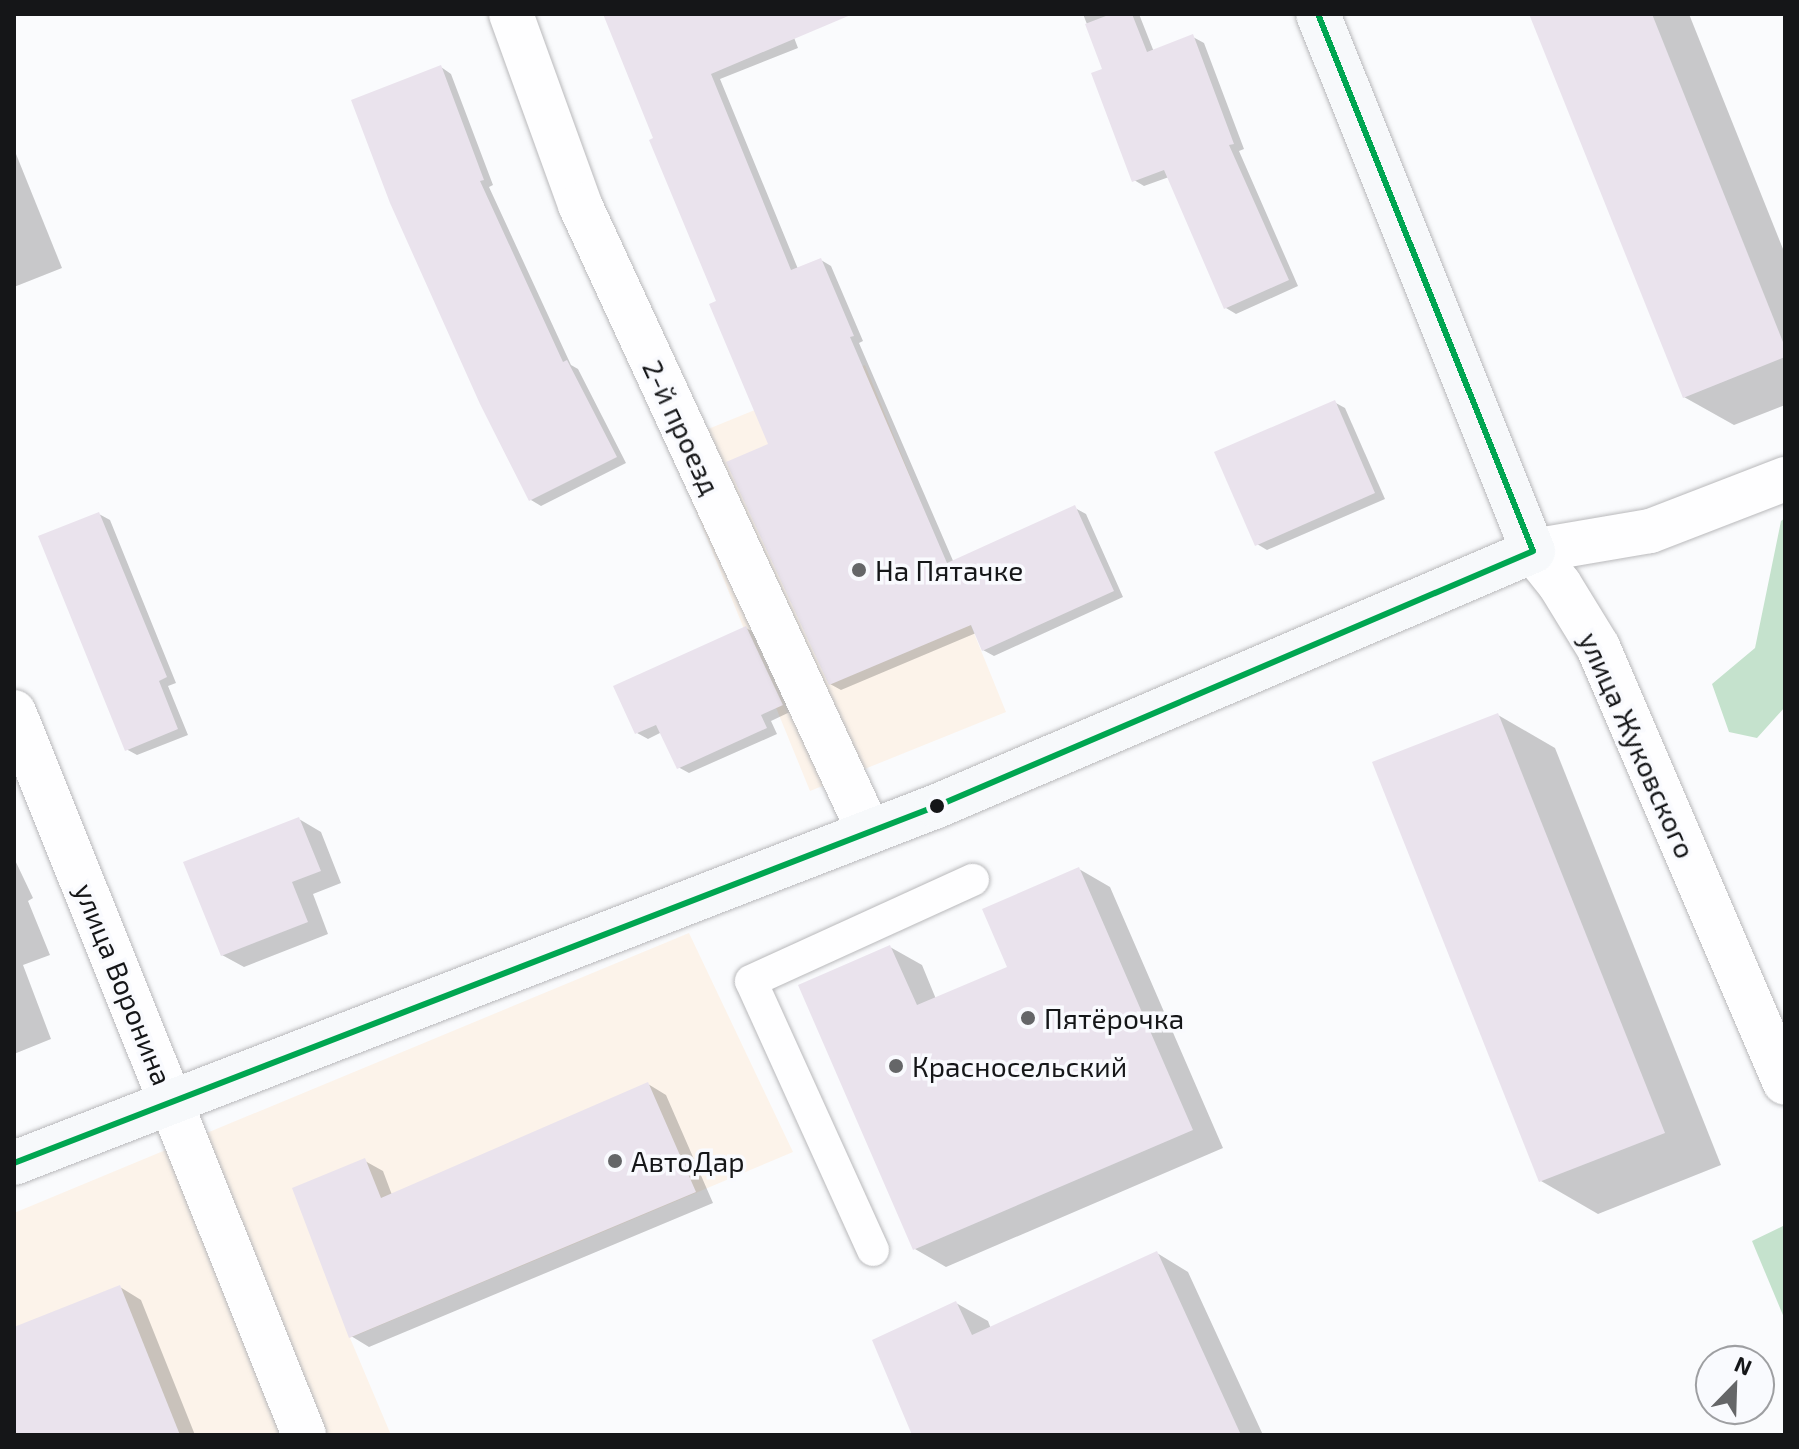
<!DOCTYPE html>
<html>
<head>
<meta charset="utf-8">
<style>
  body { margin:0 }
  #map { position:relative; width:1799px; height:1449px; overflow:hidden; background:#fafbfd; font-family:"Exo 2",sans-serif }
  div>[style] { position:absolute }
  .commercial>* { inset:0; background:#fcf3ea }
  .forest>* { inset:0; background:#c5e2cd }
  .shadow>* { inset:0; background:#0003 }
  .building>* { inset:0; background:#eae3ed }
  .roads { filter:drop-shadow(0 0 2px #b9b9bb) drop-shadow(0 0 2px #b9b9bb) }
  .lane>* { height:32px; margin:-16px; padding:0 16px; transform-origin:16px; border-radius:16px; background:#fefeff }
  .street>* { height:44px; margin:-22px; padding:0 22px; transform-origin:22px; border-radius:22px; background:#fefeff }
  .secondary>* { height:44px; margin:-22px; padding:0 22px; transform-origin:22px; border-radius:22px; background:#f7f9fb }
  .bus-1>* { height:6px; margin:-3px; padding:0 3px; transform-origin:3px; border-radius:3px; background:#00a651 }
  .dots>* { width:22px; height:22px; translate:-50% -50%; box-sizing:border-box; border:4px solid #f9fafe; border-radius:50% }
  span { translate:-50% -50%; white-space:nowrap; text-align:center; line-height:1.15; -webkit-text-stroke:7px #f9fafe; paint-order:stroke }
  .street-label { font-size:28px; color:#151618 }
  .poi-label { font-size:28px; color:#151618 }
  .left { translate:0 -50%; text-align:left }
  .frame { position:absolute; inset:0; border:16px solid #151618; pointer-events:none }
  .north { position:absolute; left:1695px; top:1345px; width:80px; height:80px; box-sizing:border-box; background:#f9fafe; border:2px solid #9e9fa2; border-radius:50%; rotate:23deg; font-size:22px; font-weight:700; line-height:32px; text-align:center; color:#151618 }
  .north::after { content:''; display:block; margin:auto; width:28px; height:36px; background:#656668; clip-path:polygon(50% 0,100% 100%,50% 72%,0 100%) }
</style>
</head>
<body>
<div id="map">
  <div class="commercial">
    <i style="clip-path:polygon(865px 365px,1006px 712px,810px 791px,669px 445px)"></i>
    <i style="clip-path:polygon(689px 933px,793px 1152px,350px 1338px,391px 1435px,14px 1435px,14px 1213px)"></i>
  </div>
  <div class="forest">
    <i style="clip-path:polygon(1785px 518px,1785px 707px,1757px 738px,1729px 732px,1712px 684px,1755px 648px,1781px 521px)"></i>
    <i style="clip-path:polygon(1785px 1225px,1785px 1320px,1752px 1241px)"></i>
  </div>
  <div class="shadow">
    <i style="clip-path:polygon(623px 14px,785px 14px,798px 48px,720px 79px,798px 269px,821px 260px,831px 266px,863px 341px,859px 343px,954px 563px,1075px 508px,1086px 514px,1123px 597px,994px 656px,983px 650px,976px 633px,841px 690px,830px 684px,771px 445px,656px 139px)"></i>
    <i style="clip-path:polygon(1083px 14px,1139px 14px,1154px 52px,1193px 37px,1204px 43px,1244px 149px,1239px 151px,1298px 286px,1236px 314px,1226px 308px,1169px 177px,1144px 186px,1134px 180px,1105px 70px)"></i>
    <i style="clip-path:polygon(1531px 14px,1689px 14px,1785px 254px,1785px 405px,1734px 425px,1684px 397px)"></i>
    <i style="clip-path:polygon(441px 67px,451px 74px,493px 185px,489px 187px,571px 365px,578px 369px,626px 463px,541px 506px,531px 500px)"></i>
    <i style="clip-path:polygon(14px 149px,62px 268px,14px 287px)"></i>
    <i style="clip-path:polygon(1334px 402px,1345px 408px,1385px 499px,1267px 550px,1257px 544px)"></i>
    <i style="clip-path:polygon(99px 514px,110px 520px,176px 683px,168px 686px,188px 735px,137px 755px,126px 749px)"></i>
    <i style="clip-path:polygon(746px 628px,757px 634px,792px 711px,771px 721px,777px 734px,689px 773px,678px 767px,662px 732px,648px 739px,637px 733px)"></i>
    <i style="clip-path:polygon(1498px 715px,1555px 748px,1721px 1165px,1598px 1214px,1541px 1181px)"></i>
    <i style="clip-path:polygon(299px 819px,321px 832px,341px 883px,313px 894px,328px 934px,244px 967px,222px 955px)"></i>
    <i style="clip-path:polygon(14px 858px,33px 898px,28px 901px,50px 955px,23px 965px,51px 1039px,14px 1054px)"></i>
    <i style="clip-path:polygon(1079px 869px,1110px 887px,1223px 1148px,946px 1267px,915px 1249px,890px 947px,922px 965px,936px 999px,1010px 968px)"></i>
    <i style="clip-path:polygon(648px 1084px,666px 1095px,713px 1203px,369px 1347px,351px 1336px,365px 1161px,383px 1171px,392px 1195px)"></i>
    <i style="clip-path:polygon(1157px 1253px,1188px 1272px,1263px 1435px,914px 1435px,956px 1303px,988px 1321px,991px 1329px)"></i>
    <i style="clip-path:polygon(120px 1287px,141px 1300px,195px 1435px,14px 1435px,14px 1330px)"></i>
  </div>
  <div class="building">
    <i style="clip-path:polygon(603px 14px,853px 14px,711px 74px,791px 270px,821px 258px,854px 336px,850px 337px,947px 563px,1075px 505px,1114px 591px,982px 651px,971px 625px,829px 685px,726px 462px,768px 444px,709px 304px,716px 301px,649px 140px,653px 138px)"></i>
    <i style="clip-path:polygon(1111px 14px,1132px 14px,1147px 52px,1193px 34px,1234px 144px,1229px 145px,1289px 280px,1224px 309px,1164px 170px,1132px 182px,1091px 73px,1102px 69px,1085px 24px)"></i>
    <i style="clip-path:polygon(1529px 14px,1652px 14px,1785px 347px,1785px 357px,1683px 398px)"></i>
    <i style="clip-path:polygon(441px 65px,484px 180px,480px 181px,563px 362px,567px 360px,617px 457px,529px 501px,480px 404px,390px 203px,351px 100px)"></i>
    <i style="clip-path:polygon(1335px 400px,1375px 493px,1255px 546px,1214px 452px)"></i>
    <i style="clip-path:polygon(99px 512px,167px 677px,159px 681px,178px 729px,125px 751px,38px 536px)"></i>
    <i style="clip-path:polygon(746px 626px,783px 705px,761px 715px,767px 728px,677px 769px,656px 725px,635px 734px,613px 686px)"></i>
    <i style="clip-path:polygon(1498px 713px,1665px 1133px,1539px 1182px,1372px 762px)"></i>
    <i style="clip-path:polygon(299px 817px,321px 871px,292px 882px,308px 922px,221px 956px,183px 862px)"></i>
    <i style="clip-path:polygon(1079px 867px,1193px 1130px,913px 1250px,798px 985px,890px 945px,917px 1005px,1007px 967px,982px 909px)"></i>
    <i style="clip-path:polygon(648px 1082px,696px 1192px,349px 1338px,292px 1188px,365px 1158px,381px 1198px)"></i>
    <i style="clip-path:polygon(1157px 1251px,1241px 1435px,912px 1435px,872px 1340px,956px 1301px,972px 1335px)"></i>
    <i style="clip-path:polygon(120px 1285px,180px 1435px,14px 1435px,14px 1327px)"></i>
  </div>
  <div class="roads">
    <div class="lane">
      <i style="left:873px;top:1250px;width:295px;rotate:-114.4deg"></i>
      <i style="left:751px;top:981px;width:244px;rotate:-24.5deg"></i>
    </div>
    <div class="street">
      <i style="left:511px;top:14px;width:203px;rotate:70.1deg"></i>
      <i style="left:580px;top:205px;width:690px;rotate:65.25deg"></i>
      <i style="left:1785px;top:479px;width:145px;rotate:158.9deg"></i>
      <i style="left:1650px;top:531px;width:119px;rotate:170.3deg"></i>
      <i style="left:1533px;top:551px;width:43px;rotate:51.5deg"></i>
      <i style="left:1560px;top:585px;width:73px;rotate:58.5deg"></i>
      <i style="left:1598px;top:647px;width:474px;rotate:66.8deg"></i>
      <i style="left:14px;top:712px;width:779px;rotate:68.14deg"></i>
    </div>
    <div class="secondary">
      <i style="left:14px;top:1163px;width:990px;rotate:-21.15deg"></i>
      <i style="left:937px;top:806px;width:648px;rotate:-23.16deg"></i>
      <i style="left:1533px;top:551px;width:578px;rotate:-111.82deg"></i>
    </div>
  </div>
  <div class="bus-1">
    <i style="left:1318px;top:14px;width:578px;rotate:68.18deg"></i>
    <i style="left:14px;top:1163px;width:990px;rotate:-21.15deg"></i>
    <i style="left:937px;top:806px;width:648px;rotate:-23.16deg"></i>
  </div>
  <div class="dots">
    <i style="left:859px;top:570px;background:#656668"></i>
    <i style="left:937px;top:806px;background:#151618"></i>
    <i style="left:1028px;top:1018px;background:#656668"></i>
    <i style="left:896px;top:1066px;background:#656668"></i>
    <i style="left:615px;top:1161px;background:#656668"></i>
  </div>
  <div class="street-label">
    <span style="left:682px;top:427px;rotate:65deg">2-й проезд</span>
    <span style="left:1638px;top:745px;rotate:66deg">улица Жуковского</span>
    <span style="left:124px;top:984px;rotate:68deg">улица Воронина</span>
  </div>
  <div class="poi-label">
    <span class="left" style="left:875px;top:570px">На Пятачке</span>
    <span class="left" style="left:1044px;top:1018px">Пятёрочка</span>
    <span class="left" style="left:912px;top:1066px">Красносельский</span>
    <span class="left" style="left:631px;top:1161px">АвтоДар</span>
  </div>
  <div class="frame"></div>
  <div class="north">N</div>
</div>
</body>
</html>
